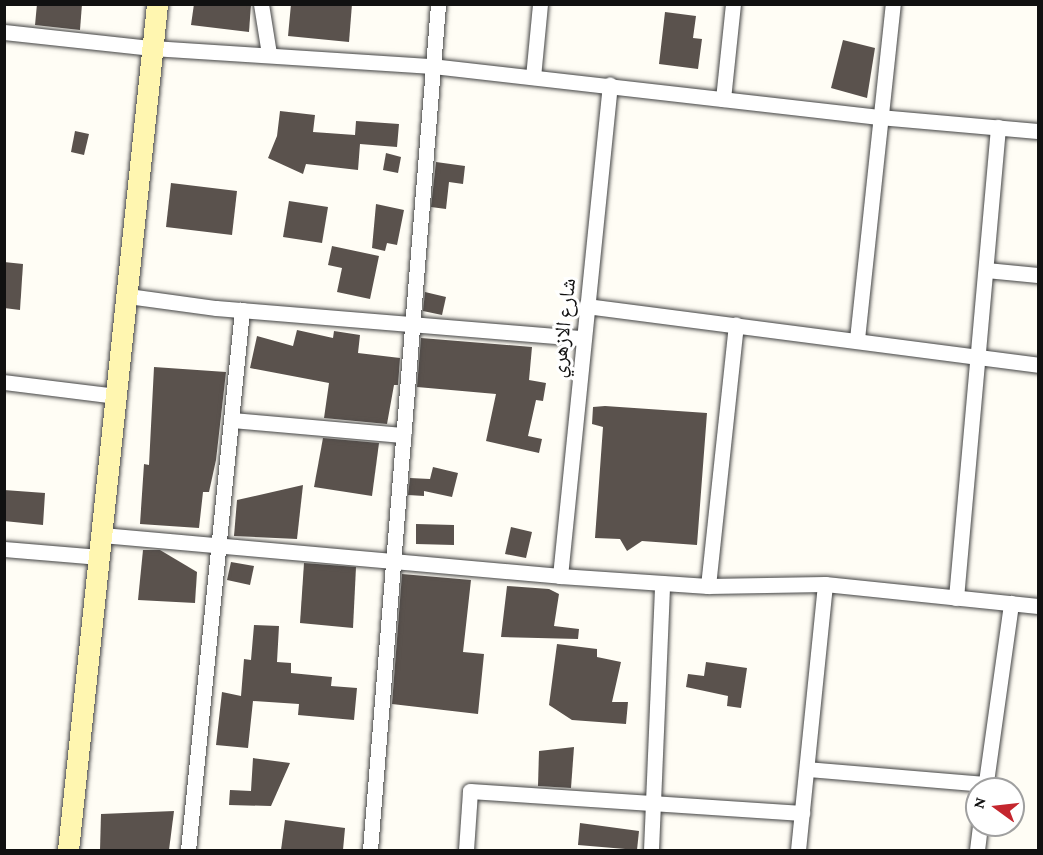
<!DOCTYPE html>
<html>
<head>
<meta charset="utf-8">
<style>
  body { margin:0 }
  #map { position:relative; width:1043px; height:855px; overflow:hidden; background:#fffdf5; font-family:"Crimson Pro","Noto Naskh Arabic",serif }
  div>[style] { position:absolute }
  .building>* { inset:0; background:#5a524d }
  .roads { filter:drop-shadow(0 0 2px #444) drop-shadow(0 0 2px #444) }
  .street>* { height:15px; margin:-7.5px; padding:0 7.5px; transform-origin:7.5px; border-radius:7.5px; background:#fff }
  .secondary>* { height:21px; margin:-10.5px; padding:0 10.5px; transform-origin:10.5px; border-radius:10.5px; background:#fff6b0 }
  span { translate:-50% -50%; white-space:nowrap; text-align:center; line-height:1.15; -webkit-text-stroke:6px #fff; paint-order:stroke }
  .street-label { font-size:21px; color:#111 }
  .frame { position:absolute; inset:0; border:6px solid #111; pointer-events:none }
  .north { position:absolute; left:965px; top:777px; width:60px; height:60px; box-sizing:border-box; background:#fff; border:2px solid #a0a0a0; border-radius:50%; rotate:285deg; font-size:16px; font-weight:700; line-height:24px; text-align:center; color:#111 }
  .north::after { content:''; display:block; margin:auto; width:21px; height:27px; background:#c4262e; clip-path:polygon(50% 0,100% 100%,50% 72%,0 100%) }
</style>
</head>
<body>
<div id="map">
  <div class="building">
    <i style="clip-path:polygon(37px 4px,82px 4px,80px 30px,35px 25px)"></i>
    <i style="clip-path:polygon(194px 4px,251px 4px,249px 32px,191px 25px)"></i>
    <i style="clip-path:polygon(291px 4px,352px 4px,349px 42px,288px 36px)"></i>
    <i style="clip-path:polygon(665px 12px,696px 16px,693px 38px,702px 39px,698px 69px,659px 64px)"></i>
    <i style="clip-path:polygon(843px 40px,875px 48px,867px 98px,831px 88px)"></i>
    <i style="clip-path:polygon(280px 111px,315px 115px,313px 132px,355px 135px,356px 121px,399px 124px,397px 147px,360px 144px,358px 170px,306px 164px,303px 174px,268px 158px,277px 136px)"></i>
    <i style="clip-path:polygon(75px 131px,89px 134px,84px 155px,71px 152px)"></i>
    <i style="clip-path:polygon(386px 153px,401px 157px,398px 173px,383px 170px)"></i>
    <i style="clip-path:polygon(436px 162px,465px 166px,463px 184px,449px 182px,446px 209px,431px 207px)"></i>
    <i style="clip-path:polygon(171px 183px,237px 191px,232px 235px,166px 227px)"></i>
    <i style="clip-path:polygon(289px 201px,328px 207px,322px 243px,283px 237px)"></i>
    <i style="clip-path:polygon(376px 204px,404px 210px,397px 245px,387px 243px,385px 251px,372px 248px)"></i>
    <i style="clip-path:polygon(332px 246px,379px 256px,370px 299px,337px 292px,342px 268px,328px 265px)"></i>
    <i style="clip-path:polygon(4px 262px,23px 264px,20px 310px,4px 308px)"></i>
    <i style="clip-path:polygon(425px 292px,446px 297px,442px 315px,423px 311px)"></i>
    <i style="clip-path:polygon(297px 330px,333px 338px,334px 331px,360px 335px,358px 353px,400px 358px,398px 385px,394px 385px,387px 424px,324px 418px,329px 383px,250px 368px,257px 336px,293px 346px)"></i>
    <i style="clip-path:polygon(421px 338px,532px 347px,529px 380px,546px 383px,543px 401px,536px 400px,528px 436px,542px 439px,539px 453px,486px 441px,496px 394px,417px 387px)"></i>
    <i style="clip-path:polygon(154px 367px,226px 372px,216px 460px,209px 492px,203px 492px,199px 528px,140px 524px,144px 464px,149px 465px)"></i>
    <i style="clip-path:polygon(605px 406px,707px 413px,697px 545px,642px 541px,627px 551px,620px 539px,595px 538px,603px 427px,592px 424px,593px 407px)"></i>
    <i style="clip-path:polygon(323px 438px,379px 443px,372px 496px,314px 487px)"></i>
    <i style="clip-path:polygon(433px 467px,458px 473px,452px 497px,424px 491px,424px 496px,408px 495px,410px 478px,430px 479px)"></i>
    <i style="clip-path:polygon(303px 485px,297px 539px,234px 536px,237px 500px)"></i>
    <i style="clip-path:polygon(4px 490px,45px 493px,43px 525px,4px 521px)"></i>
    <i style="clip-path:polygon(416px 524px,454px 525px,454px 545px,416px 544px)"></i>
    <i style="clip-path:polygon(511px 527px,532px 532px,526px 558px,505px 554px)"></i>
    <i style="clip-path:polygon(143px 550px,160px 550px,197px 572px,195px 603px,138px 600px)"></i>
    <i style="clip-path:polygon(231px 562px,254px 566px,250px 585px,227px 580px)"></i>
    <i style="clip-path:polygon(304px 563px,356px 567px,353px 628px,300px 623px)"></i>
    <i style="clip-path:polygon(402px 574px,471px 580px,463px 652px,484px 654px,478px 714px,392px 704px)"></i>
    <i style="clip-path:polygon(507px 586px,549px 589px,559px 594px,554px 626px,579px 629px,578px 639px,501px 637px)"></i>
    <i style="clip-path:polygon(254px 625px,279px 626px,277px 662px,291px 663px,291px 673px,332px 677px,331px 686px,357px 688px,354px 720px,298px 715px,299px 704px,253px 701px,248px 748px,216px 745px,222px 692px,241px 696px,244px 659px,251px 660px)"></i>
    <i style="clip-path:polygon(557px 644px,597px 649px,597px 657px,621px 662px,612px 702px,628px 702px,626px 724px,572px 720px,549px 705px)"></i>
    <i style="clip-path:polygon(706px 662px,747px 668px,741px 708px,727px 706px,728px 696px,686px 687px,688px 674px,704px 676px)"></i>
    <i style="clip-path:polygon(574px 747px,571px 788px,538px 786px,539px 751px)"></i>
    <i style="clip-path:polygon(253px 758px,290px 763px,271px 806px,229px 805px,230px 790px,251px 791px)"></i>
    <i style="clip-path:polygon(174px 811px,169px 850px,100px 850px,101px 814px)"></i>
    <i style="clip-path:polygon(285px 820px,345px 828px,343px 850px,281px 850px)"></i>
    <i style="clip-path:polygon(580px 823px,639px 831px,637px 850px,578px 845px)"></i>
  </div>
  <div class="roads">
    <div class="street">
      <i style="left:261px;top:4px;width:51px;rotate:80.9deg"></i>
      <i style="left:4px;top:32px;width:149px;rotate:6.2deg"></i>
      <i style="left:152px;top:48px;width:281px;rotate:3.7deg"></i>
      <i style="left:432px;top:66px;width:449px;rotate:6.5deg"></i>
      <i style="left:878px;top:117px;width:161px;rotate:5deg"></i>
      <i style="left:533px;top:77px;width:73px;rotate:-84.5deg"></i>
      <i style="left:723px;top:99px;width:96px;rotate:-84deg"></i>
      <i style="left:986px;top:270px;width:52px;rotate:5.5deg"></i>
      <i style="left:128px;top:296px;width:89px;rotate:7.8deg"></i>
      <i style="left:216px;top:308px;width:368px;rotate:4.7deg"></i>
      <i style="left:586px;top:306px;width:456px;rotate:7.4deg"></i>
      <i style="left:857px;top:339px;width:337px;rotate:-83.9deg"></i>
      <i style="left:4px;top:382px;width:114px;rotate:7.1deg"></i>
      <i style="left:231px;top:420px;width:173px;rotate:5deg"></i>
      <i style="left:102px;top:535px;width:460px;rotate:5.1deg"></i>
      <i style="left:560px;top:576px;width:148px;rotate:3.9deg"></i>
      <i style="left:708px;top:586px;width:117px;rotate:-1deg"></i>
      <i style="left:825px;top:584px;width:214px;rotate:5.9deg"></i>
      <i style="left:4px;top:549px;width:96px;rotate:4.8deg"></i>
      <i style="left:560px;top:576px;width:494px;rotate:-84.2deg"></i>
      <i style="left:708px;top:586px;width:263px;rotate:-83.9deg"></i>
      <i style="left:956px;top:598px;width:473px;rotate:-84.9deg"></i>
      <i style="left:807px;top:769px;width:180px;rotate:4.8deg"></i>
      <i style="left:985px;top:789px;width:188px;rotate:-82deg"></i>
      <i style="left:188px;top:850px;width:543px;rotate:-84.29deg"></i>
      <i style="left:370px;top:850px;width:849px;rotate:-85.4deg"></i>
      <i style="left:466px;top:850px;width:59px;rotate:-86.1deg"></i>
      <i style="left:470px;top:791px;width:333px;rotate:3.8deg"></i>
      <i style="left:651px;top:850px;width:267px;rotate:-87.6deg"></i>
      <i style="left:798px;top:850px;width:267px;rotate:-84.2deg"></i>
      <i style="left:977px;top:850px;width:25px;rotate:-83deg"></i>
    </div>
    <div class="secondary">
      <i style="left:68px;top:850px;width:851px;rotate:-83.99deg"></i>
    </div>
  </div>
  <div class="street-label">
    <span style="left:563px;top:328px;rotate:-84deg">شارع الازهري</span>
  </div>
  <div class="frame"></div>
  <div class="north">N</div>
</div>
</body>
</html>
